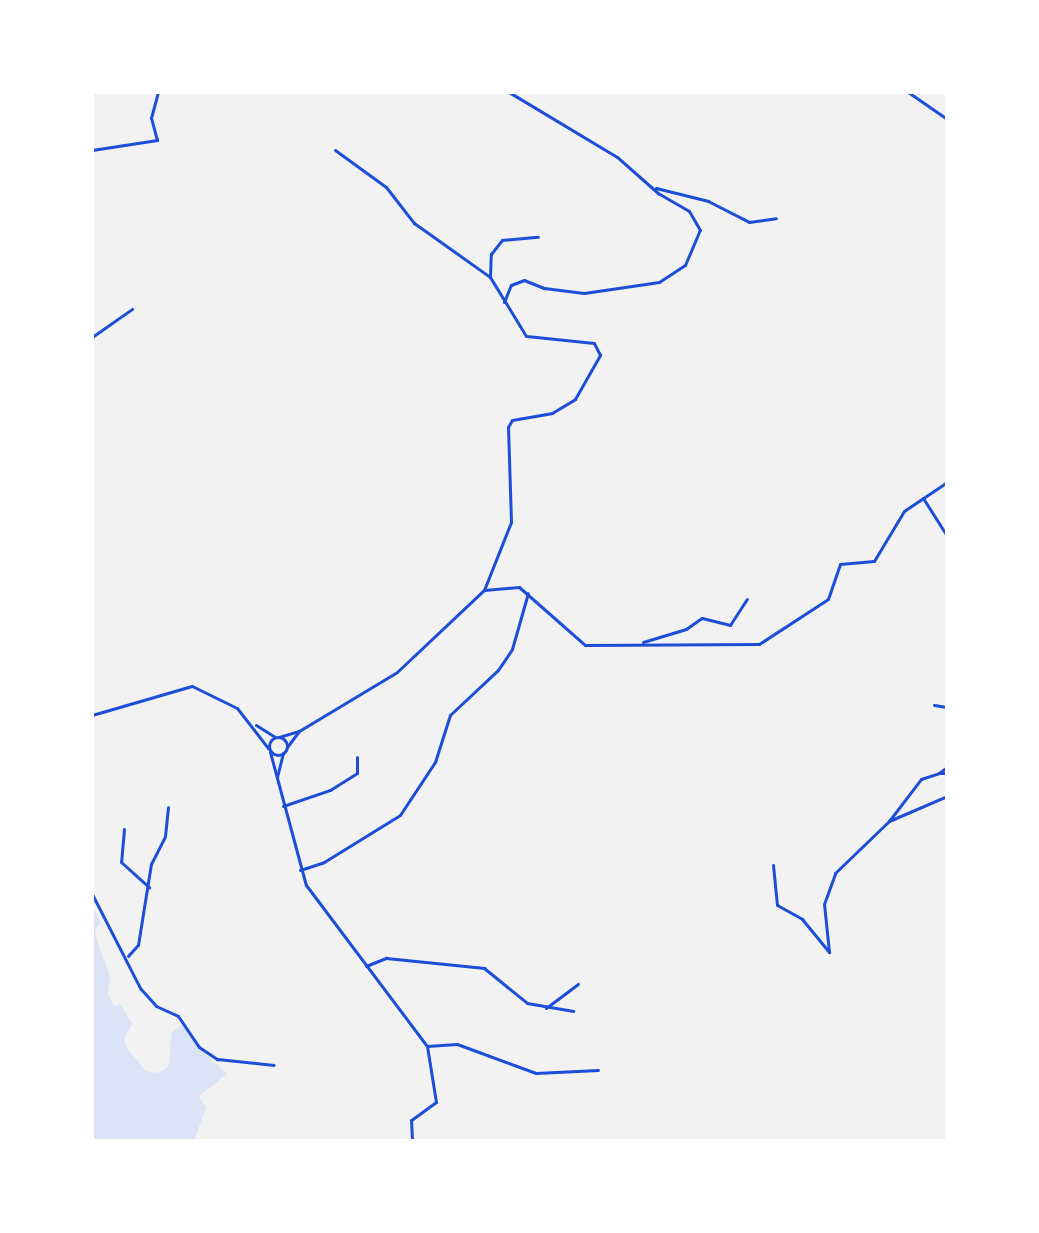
<!DOCTYPE html>
<html>
<head>
<meta charset="utf-8">
<style>
  body { margin:0 }
  #map { position:relative; width:1039px; height:1233px; overflow:hidden; background:#f2f2f2; font-family:Manrope,sans-serif }
  div>[style] { position:absolute }
  .green>* { inset:0; background:#dbe4f7 }
  .minor>* { height:3px; margin:-1.5px; padding:0 1.5px; transform-origin:1.5px; border-radius:1.5px; background:#1d4ed8 }
  .minor>.ring { margin:-1.5px; padding:0; box-sizing:content-box; background:none; border:3px solid #1d4ed8; border-radius:50% }
  span { translate:-50% -50%; white-space:nowrap; text-align:center; line-height:1.15; -webkit-text-stroke:6px #fff; paint-order:stroke }
  .frame { position:absolute; inset:0; border:94px solid #fff; pointer-events:none }
</style>
</head>
<body>
<div id="map">
  <div class="green">
    <i style="clip-path:polygon(92px 905px,101px 923px,95px 930px,97px 941px,110px 976px,108px 995px,114px 1006px,120px 1004px,132px 1024px,124px 1039px,126px 1047px,146px 1071px,158px 1073px,168px 1067px,172px 1032px,185px 1024px,198px 1047px,227px 1074px,199px 1096px,206px 1108px,194px 1141px,92px 1141px)"></i>
  </div>
  <div class="minor">
    <i style="left:908px;top:92px;width:47px;rotate:34.7deg"></i>
    <i style="left:92px;top:150px;width:66px;rotate:-8.7deg"></i>
    <i style="left:157px;top:140px;width:23px;rotate:-105deg"></i>
    <i style="left:151px;top:118px;width:27px;rotate:-75deg"></i>
    <i style="left:335px;top:150px;width:63px;rotate:36deg"></i>
    <i style="left:386px;top:187px;width:46px;rotate:52.1deg"></i>
    <i style="left:414px;top:223px;width:93px;rotate:35.4deg"></i>
    <i style="left:947px;top:178px;width:17px;rotate:90deg"></i>
    <i style="left:656px;top:188px;width:54px;rotate:14deg"></i>
    <i style="left:708px;top:201px;width:46px;rotate:27.1deg"></i>
    <i style="left:749px;top:222px;width:27px;rotate:-8deg"></i>
    <i style="left:504px;top:302px;width:18px;rotate:-68deg"></i>
    <i style="left:511px;top:285px;width:14px;rotate:-21deg"></i>
    <i style="left:524px;top:280px;width:22px;rotate:22deg"></i>
    <i style="left:544px;top:288px;width:40px;rotate:7.1deg"></i>
    <i style="left:584px;top:293px;width:76px;rotate:-8.3deg"></i>
    <i style="left:659px;top:282px;width:31px;rotate:-33deg"></i>
    <i style="left:685px;top:265px;width:38px;rotate:-67deg"></i>
    <i style="left:700px;top:230px;width:22px;rotate:-120deg"></i>
    <i style="left:689px;top:211px;width:34px;rotate:-150deg"></i>
    <i style="left:659px;top:194px;width:56px;rotate:-138.6deg"></i>
    <i style="left:617px;top:157px;width:126px;rotate:-149deg"></i>
    <i style="left:92px;top:337px;width:49px;rotate:-35deg"></i>
    <i style="left:923px;top:498px;width:45px;rotate:57.7deg"></i>
    <i style="left:484px;top:590px;width:35px;rotate:-5deg"></i>
    <i style="left:519px;top:587px;width:88px;rotate:41.3deg"></i>
    <i style="left:585px;top:645px;width:174px;rotate:-0.3deg"></i>
    <i style="left:759px;top:644px;width:82px;rotate:-33.1deg"></i>
    <i style="left:828px;top:599px;width:37px;rotate:-71deg"></i>
    <i style="left:840px;top:564px;width:34px;rotate:-5deg"></i>
    <i style="left:874px;top:561px;width:58px;rotate:-59deg"></i>
    <i style="left:904px;top:511px;width:52px;rotate:-34deg"></i>
    <i style="left:643px;top:642px;width:45px;rotate:-16.8deg"></i>
    <i style="left:686px;top:629px;width:19px;rotate:-35deg"></i>
    <i style="left:702px;top:618px;width:29px;rotate:14deg"></i>
    <i style="left:730px;top:625px;width:31px;rotate:-57deg"></i>
    <i style="left:934px;top:705px;width:13px;rotate:9deg"></i>
    <i style="left:92px;top:715px;width:104px;rotate:-16.2deg"></i>
    <i style="left:192px;top:686px;width:50px;rotate:26.1deg"></i>
    <i style="left:237px;top:708px;width:51px;rotate:52.2deg"></i>
    <i style="left:256px;top:725px;width:22px;rotate:32deg"></i>
    <i class="ring" style="left:269px;top:737px;width:15px;height:15px"></i>
    <i style="left:279px;top:737px;width:21px;rotate:-17deg"></i>
    <i style="left:299px;top:731px;width:114px;rotate:-31deg"></i>
    <i style="left:397px;top:672px;width:120px;rotate:-43.3deg"></i>
    <i style="left:484px;top:590px;width:73px;rotate:-68.3deg"></i>
    <i style="left:511px;top:522px;width:95px;rotate:-91.8deg"></i>
    <i style="left:508px;top:427px;width:8px;rotate:-60deg"></i>
    <i style="left:512px;top:420px;width:41px;rotate:-9.9deg"></i>
    <i style="left:552px;top:413px;width:27px;rotate:-31deg"></i>
    <i style="left:575px;top:399px;width:51px;rotate:-60.4deg"></i>
    <i style="left:600px;top:355px;width:13px;rotate:-117deg"></i>
    <i style="left:594px;top:343px;width:68px;rotate:-174.1deg"></i>
    <i style="left:526px;top:336px;width:69px;rotate:-121.4deg"></i>
    <i style="left:490px;top:277px;width:23px;rotate:-88deg"></i>
    <i style="left:491px;top:254px;width:18px;rotate:-52deg"></i>
    <i style="left:502px;top:240px;width:36px;rotate:-5deg"></i>
    <i style="left:287px;top:747px;width:20px;rotate:-53deg"></i>
    <i style="left:270px;top:752px;width:138px;rotate:74.9deg"></i>
    <i style="left:306px;top:885px;width:201px;rotate:53.1deg"></i>
    <i style="left:427px;top:1046px;width:57px;rotate:80.9deg"></i>
    <i style="left:436px;top:1102px;width:31px;rotate:144deg"></i>
    <i style="left:411px;top:1120px;width:21px;rotate:87deg"></i>
    <i style="left:947px;top:767px;width:10px;rotate:143deg"></i>
    <i style="left:939px;top:773px;width:8px"></i>
    <i style="left:277px;top:777px;width:25px;rotate:-76deg"></i>
    <i style="left:283px;top:806px;width:50px;rotate:-18.8deg"></i>
    <i style="left:330px;top:790px;width:32px;rotate:-32deg"></i>
    <i style="left:357px;top:773px;width:16px;rotate:-90deg"></i>
    <i style="left:889px;top:821px;width:53px;rotate:-52.7deg"></i>
    <i style="left:921px;top:779px;width:19px;rotate:-18deg"></i>
    <i style="left:124px;top:829px;width:33px;rotate:95deg"></i>
    <i style="left:121px;top:862px;width:38px;rotate:42deg"></i>
    <i style="left:773px;top:865px;width:40px;rotate:84.3deg"></i>
    <i style="left:777px;top:905px;width:29px;rotate:29deg"></i>
    <i style="left:802px;top:919px;width:43px;rotate:50.7deg"></i>
    <i style="left:829px;top:952px;width:48px;rotate:-95.9deg"></i>
    <i style="left:824px;top:904px;width:33px;rotate:-70deg"></i>
    <i style="left:835px;top:873px;width:75px;rotate:-43.9deg"></i>
    <i style="left:889px;top:821px;width:63px;rotate:-23.3deg"></i>
    <i style="left:300px;top:870px;width:25px;rotate:-18deg"></i>
    <i style="left:324px;top:862px;width:89px;rotate:-31.7deg"></i>
    <i style="left:400px;top:815px;width:64px;rotate:-56.6deg"></i>
    <i style="left:435px;top:762px;width:49px;rotate:-72.3deg"></i>
    <i style="left:450px;top:715px;width:66px;rotate:-43.2deg"></i>
    <i style="left:498px;top:670px;width:25px;rotate:-56deg"></i>
    <i style="left:512px;top:649px;width:58px;rotate:-74.1deg"></i>
    <i style="left:92px;top:894px;width:106px;rotate:62.9deg"></i>
    <i style="left:140px;top:988px;width:24px;rotate:48deg"></i>
    <i style="left:156px;top:1006px;width:24px;rotate:24deg"></i>
    <i style="left:178px;top:1016px;width:37px;rotate:56deg"></i>
    <i style="left:199px;top:1047px;width:22px;rotate:34deg"></i>
    <i style="left:217px;top:1059px;width:57px;rotate:6deg"></i>
    <i style="left:128px;top:956px;width:15px;rotate:-48deg"></i>
    <i style="left:138px;top:945px;width:82px;rotate:-80.9deg"></i>
    <i style="left:151px;top:864px;width:31px;rotate:-63deg"></i>
    <i style="left:165px;top:836px;width:29px;rotate:-84deg"></i>
    <i style="left:366px;top:966px;width:22px;rotate:-22deg"></i>
    <i style="left:386px;top:958px;width:99px;rotate:5.8deg"></i>
    <i style="left:484px;top:968px;width:55px;rotate:39.1deg"></i>
    <i style="left:527px;top:1003px;width:47px;rotate:9.9deg"></i>
    <i style="left:546px;top:1008px;width:40px;rotate:-37deg"></i>
    <i style="left:427px;top:1046px;width:30px;rotate:-4deg"></i>
    <i style="left:457px;top:1044px;width:84px;rotate:20.2deg"></i>
    <i style="left:536px;top:1073px;width:62px;rotate:-2.8deg"></i>
  </div>
  <div class="frame"></div>
</div>
</body>
</html>
